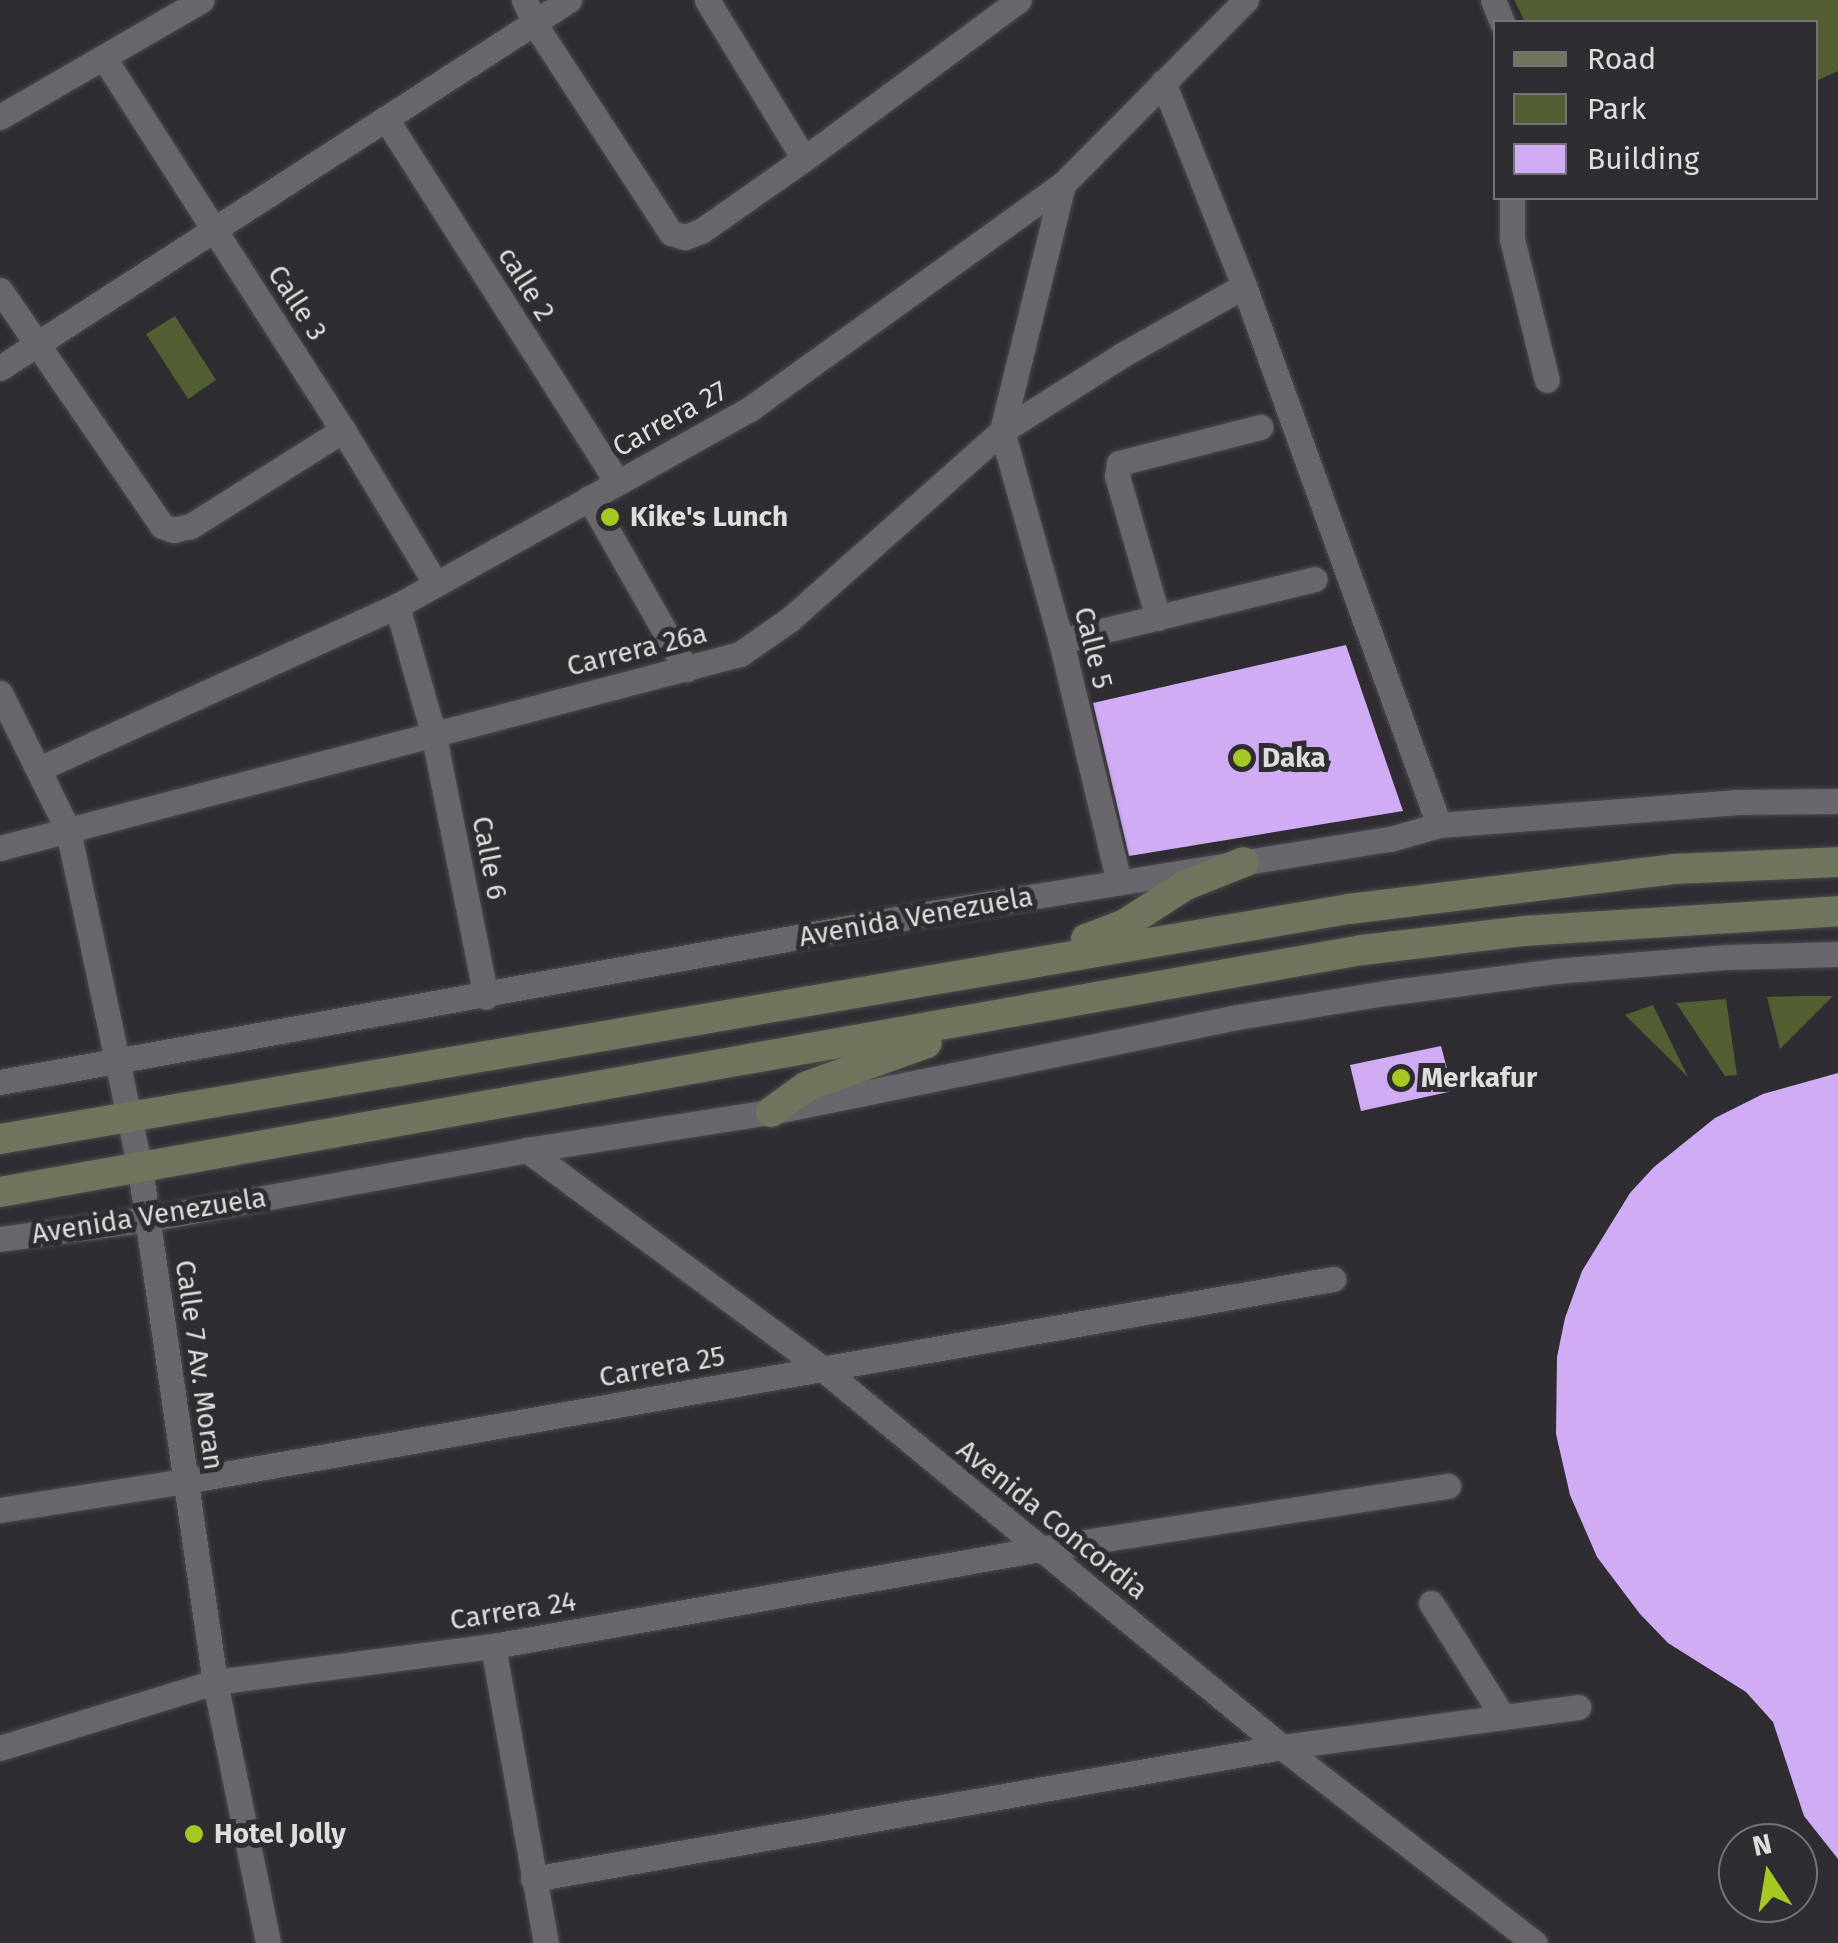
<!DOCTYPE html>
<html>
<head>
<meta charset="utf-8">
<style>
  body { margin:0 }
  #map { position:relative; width:1838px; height:1943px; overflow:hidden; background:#2f2d32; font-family:"Fira Sans",sans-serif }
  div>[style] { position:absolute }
  .green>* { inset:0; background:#525f33 }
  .building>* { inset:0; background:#d0acf5 }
  .roads { filter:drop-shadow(0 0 2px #4b4a4d) drop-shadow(0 0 2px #4b4a4d) }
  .street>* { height:25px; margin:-12.5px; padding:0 12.5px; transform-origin:12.5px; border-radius:12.5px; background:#69676c }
  .secondary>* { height:30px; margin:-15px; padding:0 15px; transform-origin:15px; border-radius:15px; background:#70765e }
  .dots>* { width:28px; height:28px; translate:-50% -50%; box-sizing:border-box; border:5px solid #2f2d32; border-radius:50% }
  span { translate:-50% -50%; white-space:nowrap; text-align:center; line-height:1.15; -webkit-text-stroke:10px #2f2d32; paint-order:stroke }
  .street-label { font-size:28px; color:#dedde0 }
  .poi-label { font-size:28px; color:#dedde0; font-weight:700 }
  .left { translate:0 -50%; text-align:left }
  .legend { position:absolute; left:1493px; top:20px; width:325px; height:180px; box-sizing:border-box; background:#2f2d32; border:2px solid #757378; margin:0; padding:12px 18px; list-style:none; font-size:30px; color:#dedde0 }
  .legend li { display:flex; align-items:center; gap:20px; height:50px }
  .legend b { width:50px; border:2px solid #757378 }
  .north { position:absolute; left:1718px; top:1823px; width:100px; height:100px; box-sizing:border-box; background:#2f2d32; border:2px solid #757378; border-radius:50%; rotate:348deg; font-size:28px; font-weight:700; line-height:40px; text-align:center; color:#dedde0 }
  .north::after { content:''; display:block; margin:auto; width:35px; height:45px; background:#a5c823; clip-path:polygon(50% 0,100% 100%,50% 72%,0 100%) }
</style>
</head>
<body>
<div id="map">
  <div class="green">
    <i style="clip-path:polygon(1514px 0,1838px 0,1838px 71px,1816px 81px,1816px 22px,1525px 22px)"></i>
    <i style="clip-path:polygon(175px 316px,216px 380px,188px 399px,146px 334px)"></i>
    <i style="clip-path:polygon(1835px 995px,1834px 995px,1780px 1049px,1767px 997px)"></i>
    <i style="clip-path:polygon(1726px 999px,1737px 1075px,1725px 1076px,1676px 1003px)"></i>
    <i style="clip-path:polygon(1653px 1005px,1688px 1077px,1625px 1015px)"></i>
  </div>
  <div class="building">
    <i style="clip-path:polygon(1346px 645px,1403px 811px,1129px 856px,1093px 703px)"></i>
    <i style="clip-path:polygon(1441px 1046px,1453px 1091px,1361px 1111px,1350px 1065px)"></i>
    <i style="clip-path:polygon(1838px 1073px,1838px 1859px,1804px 1816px,1773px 1722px,1746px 1692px,1668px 1643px,1640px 1614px,1597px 1557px,1570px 1495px,1556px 1434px,1557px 1357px,1565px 1318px,1582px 1271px,1630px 1193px,1654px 1167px,1715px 1118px,1763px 1094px)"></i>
  </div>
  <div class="roads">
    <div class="street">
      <i style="left:524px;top:0;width:29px;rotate:65deg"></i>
      <i style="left:536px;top:26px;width:247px;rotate:56.9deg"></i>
      <i style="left:671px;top:233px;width:15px;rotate:16deg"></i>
      <i style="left:685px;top:237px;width:17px;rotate:-21deg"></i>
      <i style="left:701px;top:231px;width:126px;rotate:-35deg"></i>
      <i style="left:804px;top:159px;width:267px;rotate:-36.5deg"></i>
      <i style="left:707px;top:0;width:186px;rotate:58.6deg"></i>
      <i style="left:1493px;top:0;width:24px;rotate:68deg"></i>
      <i style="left:104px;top:58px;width:442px;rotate:57.3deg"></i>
      <i style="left:343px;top:430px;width:180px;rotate:58.9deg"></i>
      <i style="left:1163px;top:82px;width:219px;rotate:68.3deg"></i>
      <i style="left:1244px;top:286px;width:573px;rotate:70.11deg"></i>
      <i style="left:0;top:117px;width:233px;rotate:-30.1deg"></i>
      <i style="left:386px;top:119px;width:430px;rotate:57.5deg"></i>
      <i style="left:1063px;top:184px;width:254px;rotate:103.9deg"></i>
      <i style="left:1002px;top:431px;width:218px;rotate:74.3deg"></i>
      <i style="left:1061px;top:641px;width:248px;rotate:76.5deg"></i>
      <i style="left:1512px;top:198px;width:41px;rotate:90deg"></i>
      <i style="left:1512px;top:239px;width:145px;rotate:76.1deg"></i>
      <i style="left:0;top:290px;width:286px;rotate:55.5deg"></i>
      <i style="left:162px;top:526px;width:12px;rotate:20deg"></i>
      <i style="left:173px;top:530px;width:18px;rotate:-13deg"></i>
      <i style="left:191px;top:526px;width:180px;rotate:-32.3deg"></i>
      <i style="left:0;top:368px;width:678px;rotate:-32.89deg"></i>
      <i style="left:589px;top:498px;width:197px;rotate:60.4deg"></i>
      <i style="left:397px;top:606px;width:131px;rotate:74.1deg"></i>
      <i style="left:433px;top:732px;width:270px;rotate:78.7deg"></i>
      <i style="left:1158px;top:618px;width:148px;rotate:-106.1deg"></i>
      <i style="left:1117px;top:476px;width:13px;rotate:-81deg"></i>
      <i style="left:1119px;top:463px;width:146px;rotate:-14.3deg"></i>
      <i style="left:1061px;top:641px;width:261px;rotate:-13.7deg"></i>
      <i style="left:0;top:693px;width:153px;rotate:63.6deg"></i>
      <i style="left:68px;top:830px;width:346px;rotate:78deg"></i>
      <i style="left:140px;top:1168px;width:519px;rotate:81.7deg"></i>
      <i style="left:215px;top:1682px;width:266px;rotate:78.5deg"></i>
      <i style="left:41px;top:768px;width:391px;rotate:-24.5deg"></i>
      <i style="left:397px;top:606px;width:406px;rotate:-29.2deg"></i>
      <i style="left:751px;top:408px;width:384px;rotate:-35.7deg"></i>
      <i style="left:1063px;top:184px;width:260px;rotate:-45.2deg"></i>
      <i style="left:0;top:848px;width:765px;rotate:-14.69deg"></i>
      <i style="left:740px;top:654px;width:60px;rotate:-34.8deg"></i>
      <i style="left:789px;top:620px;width:285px;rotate:-41.6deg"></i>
      <i style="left:1002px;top:431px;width:142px;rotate:-32.3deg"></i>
      <i style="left:1122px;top:355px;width:140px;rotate:-29.5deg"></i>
      <i style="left:0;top:1082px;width:934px;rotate:-10.3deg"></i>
      <i style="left:919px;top:915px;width:477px;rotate:-9.2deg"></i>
      <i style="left:1390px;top:839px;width:51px;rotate:-15.9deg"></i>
      <i style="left:1439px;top:825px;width:297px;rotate:-4.4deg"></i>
      <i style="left:1735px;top:802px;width:103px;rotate:-0.6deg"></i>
      <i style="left:527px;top:1150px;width:370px;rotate:36.5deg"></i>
      <i style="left:824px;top:1370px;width:593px;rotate:39.46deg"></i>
      <i style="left:1282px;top:1747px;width:320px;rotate:37.8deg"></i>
      <i style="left:0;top:1239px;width:149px;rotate:-7.7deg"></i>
      <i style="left:148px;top:1219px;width:385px;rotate:-10.3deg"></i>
      <i style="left:527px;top:1150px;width:247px;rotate:-8.9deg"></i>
      <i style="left:771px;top:1112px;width:476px;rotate:-11.5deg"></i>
      <i style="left:1237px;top:1017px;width:150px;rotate:-9.2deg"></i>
      <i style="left:1385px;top:993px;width:172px;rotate:-7.3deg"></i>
      <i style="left:1556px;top:971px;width:172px;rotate:-4.7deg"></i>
      <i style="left:1727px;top:957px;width:111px;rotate:-1.5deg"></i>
      <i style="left:0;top:1510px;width:187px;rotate:-8.9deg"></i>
      <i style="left:185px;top:1481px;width:1166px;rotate:-9.98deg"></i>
      <i style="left:1431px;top:1603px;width:135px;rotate:57.7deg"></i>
      <i style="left:493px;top:1646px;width:302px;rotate:79.9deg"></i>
      <i style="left:0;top:1748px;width:225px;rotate:-17.1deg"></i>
      <i style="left:215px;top:1682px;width:280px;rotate:-7.4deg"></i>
      <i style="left:493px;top:1646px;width:556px;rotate:-10.06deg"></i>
      <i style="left:1040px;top:1549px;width:413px;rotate:-8.8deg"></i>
      <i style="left:533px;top:1879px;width:761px;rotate:-9.99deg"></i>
      <i style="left:1282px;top:1747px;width:299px;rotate:-7.7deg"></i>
    </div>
    <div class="secondary">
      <i style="left:1086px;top:939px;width:42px;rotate:-21deg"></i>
      <i style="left:1125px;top:924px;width:72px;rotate:-32.6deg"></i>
      <i style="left:1186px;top:885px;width:62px;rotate:-21.6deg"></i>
      <i style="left:771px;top:1112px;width:44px;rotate:-35.8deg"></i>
      <i style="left:807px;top:1086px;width:127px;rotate:-19.7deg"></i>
      <i style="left:0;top:1139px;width:1368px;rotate:-9.68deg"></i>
      <i style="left:1349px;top:909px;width:327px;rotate:-7deg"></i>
      <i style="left:1674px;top:869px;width:164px;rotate:-2.4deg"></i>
      <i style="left:0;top:1192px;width:1383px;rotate:-10.08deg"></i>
      <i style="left:1362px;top:950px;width:162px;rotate:-6.7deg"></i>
      <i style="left:1523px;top:931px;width:316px;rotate:-3.6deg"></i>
    </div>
  </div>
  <div class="dots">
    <i style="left:610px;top:517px;background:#a5c823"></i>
    <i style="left:1242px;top:758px;background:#a5c823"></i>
    <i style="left:1401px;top:1078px;background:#a5c823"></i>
    <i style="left:194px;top:1834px;background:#a5c823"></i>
  </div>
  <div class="street-label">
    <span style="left:526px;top:284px;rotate:58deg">calle 2</span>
    <span style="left:297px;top:303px;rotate:57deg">Calle 3</span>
    <span style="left:670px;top:419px;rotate:-29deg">Carrera 27</span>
    <span style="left:1093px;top:648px;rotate:76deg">Calle 5</span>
    <span style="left:637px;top:650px;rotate:-14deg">Carrera 26a</span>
    <span style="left:489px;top:858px;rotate:79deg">Calle 6</span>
    <span style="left:916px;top:917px;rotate:-10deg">Avenida Venezuela</span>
    <span style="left:149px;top:1216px;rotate:-9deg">Avenida Venezuela</span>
    <span style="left:199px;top:1365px;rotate:82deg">Calle 7 Av. Moran</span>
    <span style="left:662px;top:1367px;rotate:-10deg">Carrera 25</span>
    <span style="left:1052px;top:1520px;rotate:39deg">Avenida Concordia</span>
    <span style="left:513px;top:1611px;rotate:-9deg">Carrera 24</span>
  </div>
  <div class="poi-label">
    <span class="left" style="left:630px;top:517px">Kike's Lunch</span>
    <span class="left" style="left:1262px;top:758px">Daka</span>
    <span class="left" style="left:1421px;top:1078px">Merkafur</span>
    <span class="left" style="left:214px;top:1834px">Hotel Jolly</span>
  </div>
  <ul class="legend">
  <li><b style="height:12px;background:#70765e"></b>Road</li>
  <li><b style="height:28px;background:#525f33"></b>Park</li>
  <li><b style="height:28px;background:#d0acf5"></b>Building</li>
  </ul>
  <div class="north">N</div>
</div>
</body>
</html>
